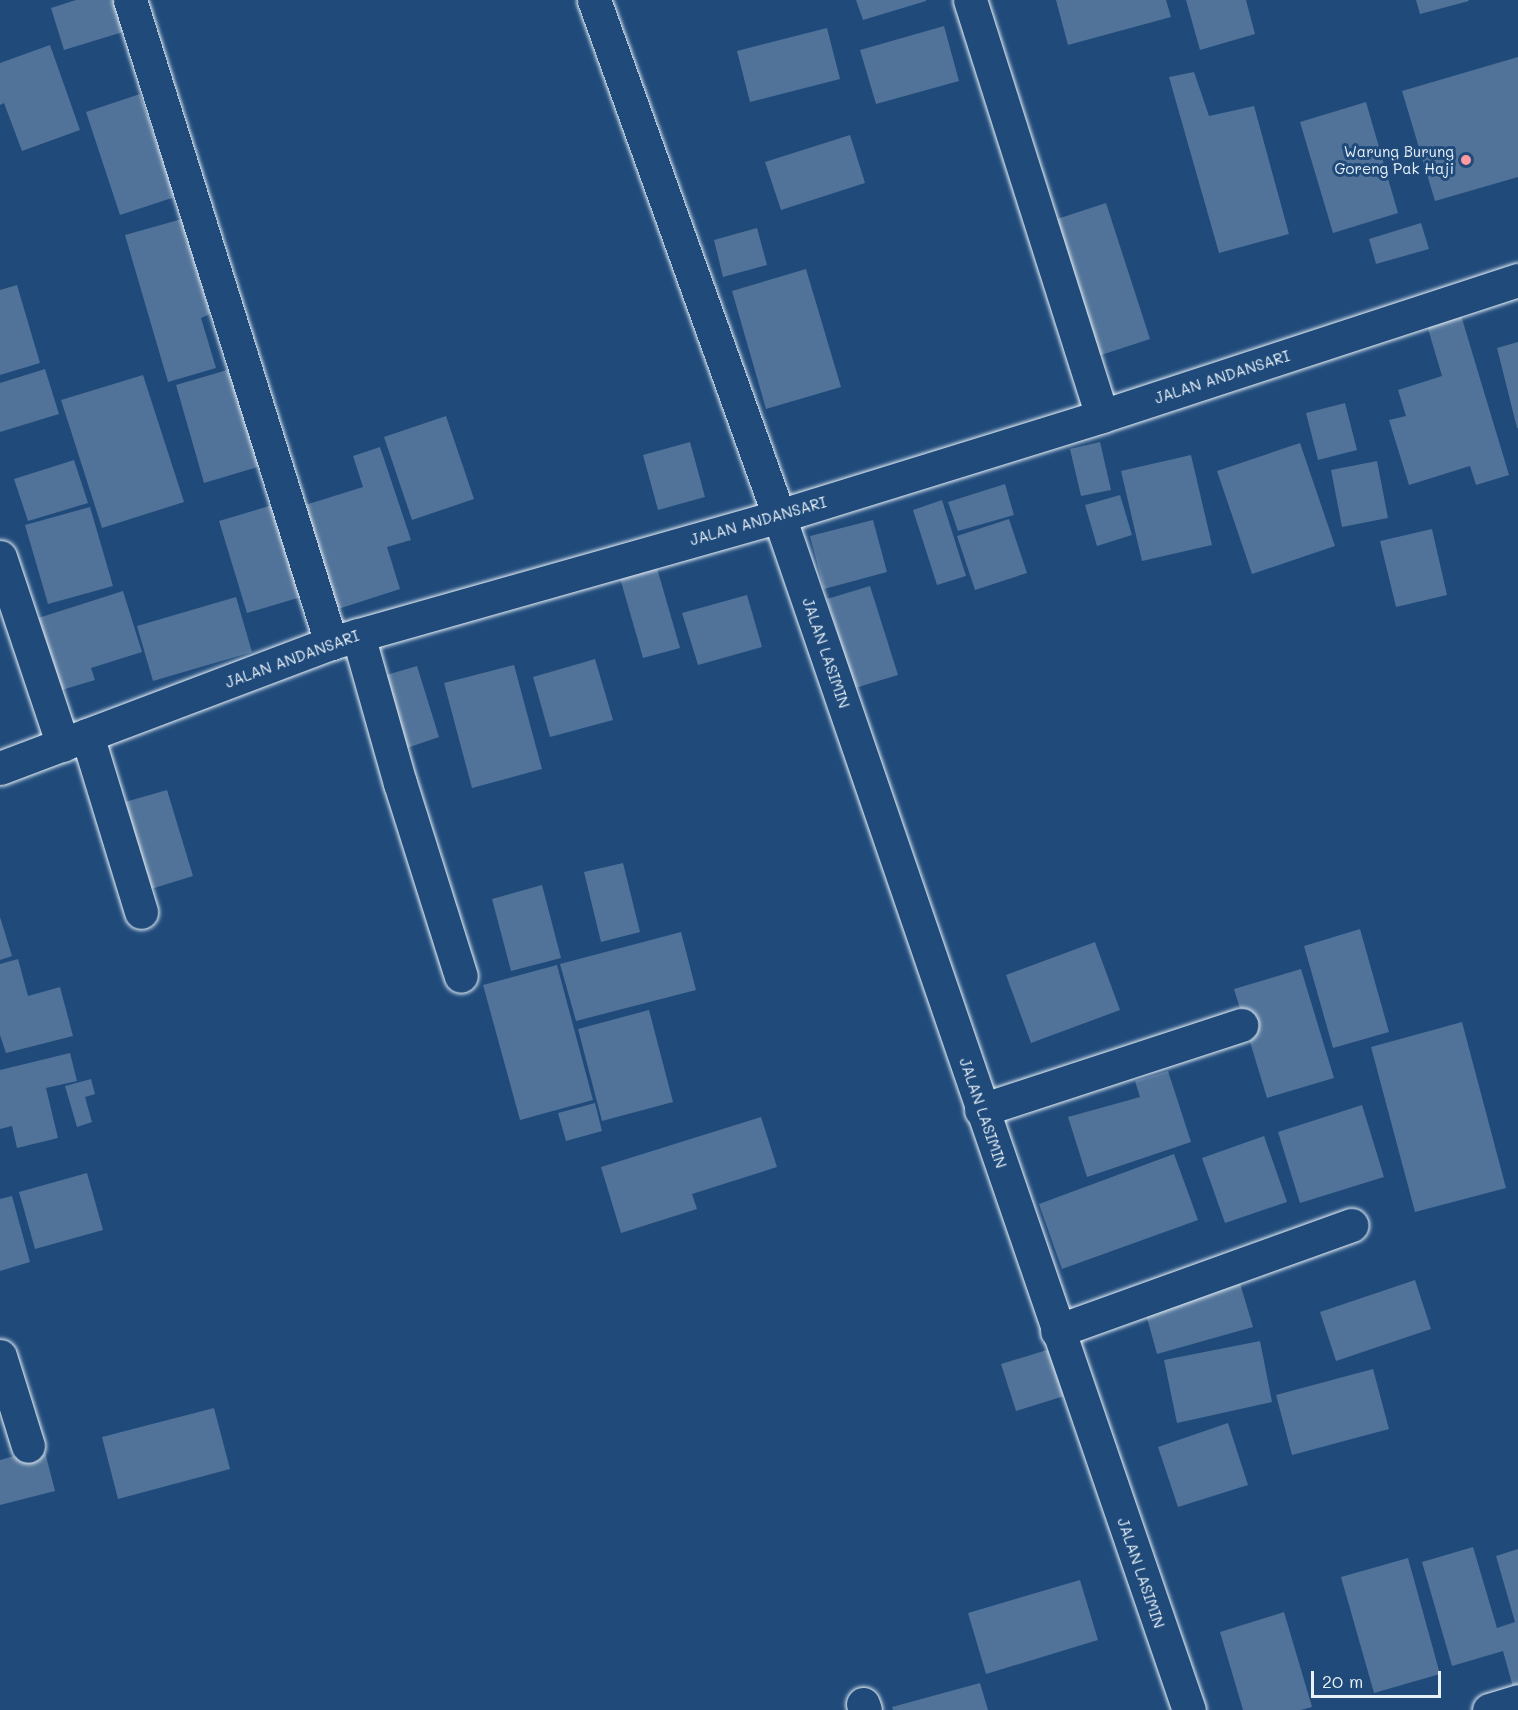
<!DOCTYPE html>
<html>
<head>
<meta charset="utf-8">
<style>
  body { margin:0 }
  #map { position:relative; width:1518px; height:1710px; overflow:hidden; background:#1f4a7a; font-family:Mali,sans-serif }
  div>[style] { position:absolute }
  .building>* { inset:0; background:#517399 }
  .roads { filter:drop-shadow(0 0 2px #e8f1f8) drop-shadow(0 0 2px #e8f1f8) }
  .street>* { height:33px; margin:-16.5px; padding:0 16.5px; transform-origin:16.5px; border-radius:16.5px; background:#1f4a7a }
  .secondary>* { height:33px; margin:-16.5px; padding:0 16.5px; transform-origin:16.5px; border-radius:16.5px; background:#1f4a7a }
  .dots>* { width:16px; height:16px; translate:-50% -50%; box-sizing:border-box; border:3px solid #1f4a7a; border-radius:50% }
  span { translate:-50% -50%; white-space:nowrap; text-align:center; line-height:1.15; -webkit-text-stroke:6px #1f4a7a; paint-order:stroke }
  .poi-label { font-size:15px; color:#e8f1f8 }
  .right { translate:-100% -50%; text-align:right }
  .street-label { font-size:15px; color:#e8f1f8 }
  .scale { position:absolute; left:1311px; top:1671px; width:130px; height:27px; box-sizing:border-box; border:3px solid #e8f1f8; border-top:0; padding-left:8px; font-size:18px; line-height:21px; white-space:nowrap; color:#e8f1f8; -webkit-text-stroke:4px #1f4a7a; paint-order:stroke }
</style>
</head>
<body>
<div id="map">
  <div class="building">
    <i style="clip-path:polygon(76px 0,113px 0,123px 32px,64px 50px,51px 8px)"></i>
    <i style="clip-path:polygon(856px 0,926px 0,926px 1px,863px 20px)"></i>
    <i style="clip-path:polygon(1056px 0,1166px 0,1171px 17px,1068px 45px)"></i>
    <i style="clip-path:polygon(1186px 0,1246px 0,1255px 34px,1200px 50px)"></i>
    <i style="clip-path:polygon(1416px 0,1468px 0,1469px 1px,1420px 14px)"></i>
    <i style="clip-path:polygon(944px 26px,959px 81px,876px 104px,860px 50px)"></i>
    <i style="clip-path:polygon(827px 28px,840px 79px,750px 102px,737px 51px)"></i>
    <i style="clip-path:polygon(50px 45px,80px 130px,22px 151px,4px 103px,0 105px,0 63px)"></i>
    <i style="clip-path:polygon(1518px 57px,1518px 177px,1435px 201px,1402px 91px)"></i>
    <i style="clip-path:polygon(1194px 72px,1209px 116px,1254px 106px,1289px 234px,1219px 253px,1169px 77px)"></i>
    <i style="clip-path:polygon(140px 94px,175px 197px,120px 215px,86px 112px)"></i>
    <i style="clip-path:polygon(1366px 102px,1398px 213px,1333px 233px,1300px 122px)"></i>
    <i style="clip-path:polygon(850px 135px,865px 183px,781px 210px,765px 162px)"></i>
    <i style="clip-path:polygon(1106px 203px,1150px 339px,1095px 357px,1051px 221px)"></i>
    <i style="clip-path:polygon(182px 219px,210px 314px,201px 318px,216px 368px,168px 382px,125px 235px)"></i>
    <i style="clip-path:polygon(1421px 223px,1429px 249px,1376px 264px,1369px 239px)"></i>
    <i style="clip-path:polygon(757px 228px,767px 265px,723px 277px,714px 240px)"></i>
    <i style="clip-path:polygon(806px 269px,841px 387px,766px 409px,732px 291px)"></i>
    <i style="clip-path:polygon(17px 285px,40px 363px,0 375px,0 290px)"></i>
    <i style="clip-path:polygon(1460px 312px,1509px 475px,1476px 485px,1470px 466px,1409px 485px,1389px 420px,1406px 416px,1398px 390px,1442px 376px,1426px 322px)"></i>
    <i style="clip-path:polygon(1518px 342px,1518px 428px,1517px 428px,1497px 348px)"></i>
    <i style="clip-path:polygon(234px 368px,264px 465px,204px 483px,176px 385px)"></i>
    <i style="clip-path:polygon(45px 369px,59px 414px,0 432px,0 383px)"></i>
    <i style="clip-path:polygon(143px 375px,184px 502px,102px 528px,61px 400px)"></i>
    <i style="clip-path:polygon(1345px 403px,1357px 450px,1318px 460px,1306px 413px)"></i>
    <i style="clip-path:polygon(446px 416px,474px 499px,412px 520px,384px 437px)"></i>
    <i style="clip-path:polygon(690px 442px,705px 497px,658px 510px,643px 455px)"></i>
    <i style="clip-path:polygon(1100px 442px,1111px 490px,1081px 496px,1070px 449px)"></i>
    <i style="clip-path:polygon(1300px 443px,1335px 546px,1252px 574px,1217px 471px)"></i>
    <i style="clip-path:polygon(380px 447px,411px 540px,387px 547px,400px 589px,335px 610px,302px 506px,363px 487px,353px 456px)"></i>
    <i style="clip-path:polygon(1191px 455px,1212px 545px,1142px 561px,1121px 471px)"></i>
    <i style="clip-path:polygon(74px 460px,88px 503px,28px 521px,14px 479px)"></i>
    <i style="clip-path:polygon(1377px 461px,1388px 518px,1342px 527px,1331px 470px)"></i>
    <i style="clip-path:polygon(1005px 484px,1014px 515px,958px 531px,948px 502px)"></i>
    <i style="clip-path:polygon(1120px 495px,1132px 535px,1097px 546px,1085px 505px)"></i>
    <i style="clip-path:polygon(942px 500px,966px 576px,937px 585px,913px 510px)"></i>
    <i style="clip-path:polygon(279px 503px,308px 595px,247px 613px,219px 521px)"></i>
    <i style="clip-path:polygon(90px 507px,113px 586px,48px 604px,25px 525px)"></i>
    <i style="clip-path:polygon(1009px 519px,1027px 573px,975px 590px,957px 536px)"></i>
    <i style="clip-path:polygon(873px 520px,887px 572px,824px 589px,810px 536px)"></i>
    <i style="clip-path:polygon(1432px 529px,1447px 595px,1396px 607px,1380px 541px)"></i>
    <i style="clip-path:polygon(657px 568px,680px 648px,643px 658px,620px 578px)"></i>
    <i style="clip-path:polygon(870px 586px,898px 675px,855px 688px,827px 599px)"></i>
    <i style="clip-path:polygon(123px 591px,142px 652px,91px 668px,95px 680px,55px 692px,32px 620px)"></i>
    <i style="clip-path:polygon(747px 595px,762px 647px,698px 665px,682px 613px)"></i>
    <i style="clip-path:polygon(236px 597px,252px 652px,153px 681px,137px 626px)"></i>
    <i style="clip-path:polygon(595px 659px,613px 720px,550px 737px,533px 677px)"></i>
    <i style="clip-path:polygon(514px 665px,542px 769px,472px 788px,444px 683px)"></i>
    <i style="clip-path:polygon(417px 666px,439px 737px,407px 748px,383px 676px)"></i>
    <i style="clip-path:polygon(167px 790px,193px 876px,151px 889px,125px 802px)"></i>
    <i style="clip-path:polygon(623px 863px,640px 932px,601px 942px,584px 872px)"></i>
    <i style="clip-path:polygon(542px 885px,561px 958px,511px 971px,492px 899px)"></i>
    <i style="clip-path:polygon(0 917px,12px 956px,0 960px)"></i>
    <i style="clip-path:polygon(1360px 929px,1389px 1032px,1333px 1048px,1304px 946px)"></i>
    <i style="clip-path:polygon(681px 932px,696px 990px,576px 1021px,560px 964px)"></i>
    <i style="clip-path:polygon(1095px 942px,1120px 1010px,1031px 1043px,1006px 975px)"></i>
    <i style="clip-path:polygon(18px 959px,28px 996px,60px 987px,73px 1036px,6px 1053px,0 1035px,0 964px)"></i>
    <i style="clip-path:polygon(557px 965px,593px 1100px,520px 1120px,483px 985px)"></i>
    <i style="clip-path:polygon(1301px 969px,1334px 1078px,1267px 1098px,1234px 989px)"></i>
    <i style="clip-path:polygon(649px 1010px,673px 1102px,602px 1121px,578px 1029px)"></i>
    <i style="clip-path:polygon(1462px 1022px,1506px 1188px,1415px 1212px,1371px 1047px)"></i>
    <i style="clip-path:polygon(70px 1053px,77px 1081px,46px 1088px,58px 1138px,17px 1148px,12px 1126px,0 1129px,0 1070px)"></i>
    <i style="clip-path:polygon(1168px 1071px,1191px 1142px,1087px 1177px,1068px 1117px,1140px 1097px,1135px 1081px)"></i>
    <i style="clip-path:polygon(91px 1079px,95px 1094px,85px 1097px,92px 1122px,77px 1127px,65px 1086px)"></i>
    <i style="clip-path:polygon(595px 1103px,602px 1131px,566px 1141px,558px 1113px)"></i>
    <i style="clip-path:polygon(1362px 1105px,1384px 1177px,1300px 1203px,1278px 1132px)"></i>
    <i style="clip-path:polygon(761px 1117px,777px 1167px,692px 1194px,697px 1209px,621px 1233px,601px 1167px)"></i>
    <i style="clip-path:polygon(1264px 1136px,1287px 1202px,1225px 1223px,1202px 1158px)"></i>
    <i style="clip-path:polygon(1174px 1154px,1198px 1220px,1062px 1269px,1039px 1204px)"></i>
    <i style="clip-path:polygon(87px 1173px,103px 1230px,35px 1249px,19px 1192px)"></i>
    <i style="clip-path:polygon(12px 1196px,30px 1262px,0 1271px,0 1199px)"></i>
    <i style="clip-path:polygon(1239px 1280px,1253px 1327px,1157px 1354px,1144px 1307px)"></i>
    <i style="clip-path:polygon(1415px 1280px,1431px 1329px,1336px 1361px,1320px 1312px)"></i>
    <i style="clip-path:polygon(1260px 1341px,1272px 1402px,1177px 1423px,1164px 1360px)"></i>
    <i style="clip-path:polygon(1060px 1346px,1074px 1393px,1016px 1411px,1001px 1364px)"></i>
    <i style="clip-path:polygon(1373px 1369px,1389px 1429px,1292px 1455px,1276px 1395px)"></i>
    <i style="clip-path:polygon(214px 1408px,230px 1469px,118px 1499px,102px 1437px)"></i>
    <i style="clip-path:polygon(1228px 1423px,1248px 1485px,1178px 1507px,1158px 1447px)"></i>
    <i style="clip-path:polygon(44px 1448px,55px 1491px,0 1505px,0 1460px)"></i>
    <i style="clip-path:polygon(1473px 1547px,1497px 1628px,1515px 1622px,1496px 1556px,1518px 1549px,1518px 1686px,1513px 1687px,1503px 1651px,1452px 1666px,1422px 1562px)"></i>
    <i style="clip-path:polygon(1408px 1558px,1440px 1674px,1374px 1693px,1341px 1577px)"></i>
    <i style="clip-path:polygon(1080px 1580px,1098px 1640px,986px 1674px,968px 1613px)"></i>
    <i style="clip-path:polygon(1284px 1612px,1312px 1707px,1301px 1710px,1243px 1710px,1220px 1632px)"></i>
    <i style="clip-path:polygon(980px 1683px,988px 1710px,893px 1710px,892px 1707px)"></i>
  </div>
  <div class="roads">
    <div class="street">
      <i style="left:130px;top:0;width:674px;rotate:72.64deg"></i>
      <i style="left:594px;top:0;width:548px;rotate:70.28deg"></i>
      <i style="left:970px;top:0;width:436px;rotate:72.4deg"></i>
      <i style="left:0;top:557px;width:198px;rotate:71.5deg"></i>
      <i style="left:358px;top:635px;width:154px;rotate:74.2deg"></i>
      <i style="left:400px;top:783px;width:202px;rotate:72.5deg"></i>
      <i style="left:87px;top:735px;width:185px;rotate:73deg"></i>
      <i style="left:981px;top:1110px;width:274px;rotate:-18.1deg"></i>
      <i style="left:1057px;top:1331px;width:313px;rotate:-19.8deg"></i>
      <i style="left:0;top:1356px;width:94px;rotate:72.7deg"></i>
      <i style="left:863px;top:1704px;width:6px;rotate:72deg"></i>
      <i style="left:1489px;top:1710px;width:30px;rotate:-17deg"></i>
    </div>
    <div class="secondary">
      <i style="left:779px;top:516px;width:1262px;rotate:71.05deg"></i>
      <i style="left:0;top:768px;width:354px;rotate:-20.7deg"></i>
      <i style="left:331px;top:643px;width:466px;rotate:-15.8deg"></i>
      <i style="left:779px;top:516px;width:338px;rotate:-17.2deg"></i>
      <i style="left:1102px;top:416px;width:438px;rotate:-18.1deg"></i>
    </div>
  </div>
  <div class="dots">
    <i style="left:1466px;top:160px;background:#ff9aa2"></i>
  </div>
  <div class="poi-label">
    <span class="right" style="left:1454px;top:160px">Warung Burung<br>Goreng Pak Haji</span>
  </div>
  <div class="street-label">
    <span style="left:1222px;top:377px;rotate:-18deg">JALAN ANDANSARI</span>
    <span style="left:758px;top:521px;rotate:-16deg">JALAN ANDANSARI</span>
    <span style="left:826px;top:653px;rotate:71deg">JALAN LASIMIN</span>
    <span style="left:292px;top:659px;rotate:-20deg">JALAN ANDANSARI</span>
    <span style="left:983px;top:1113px;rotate:71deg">JALAN LASIMIN</span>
    <span style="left:1141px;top:1573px;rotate:71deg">JALAN LASIMIN</span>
  </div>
  <div class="scale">20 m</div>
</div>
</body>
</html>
